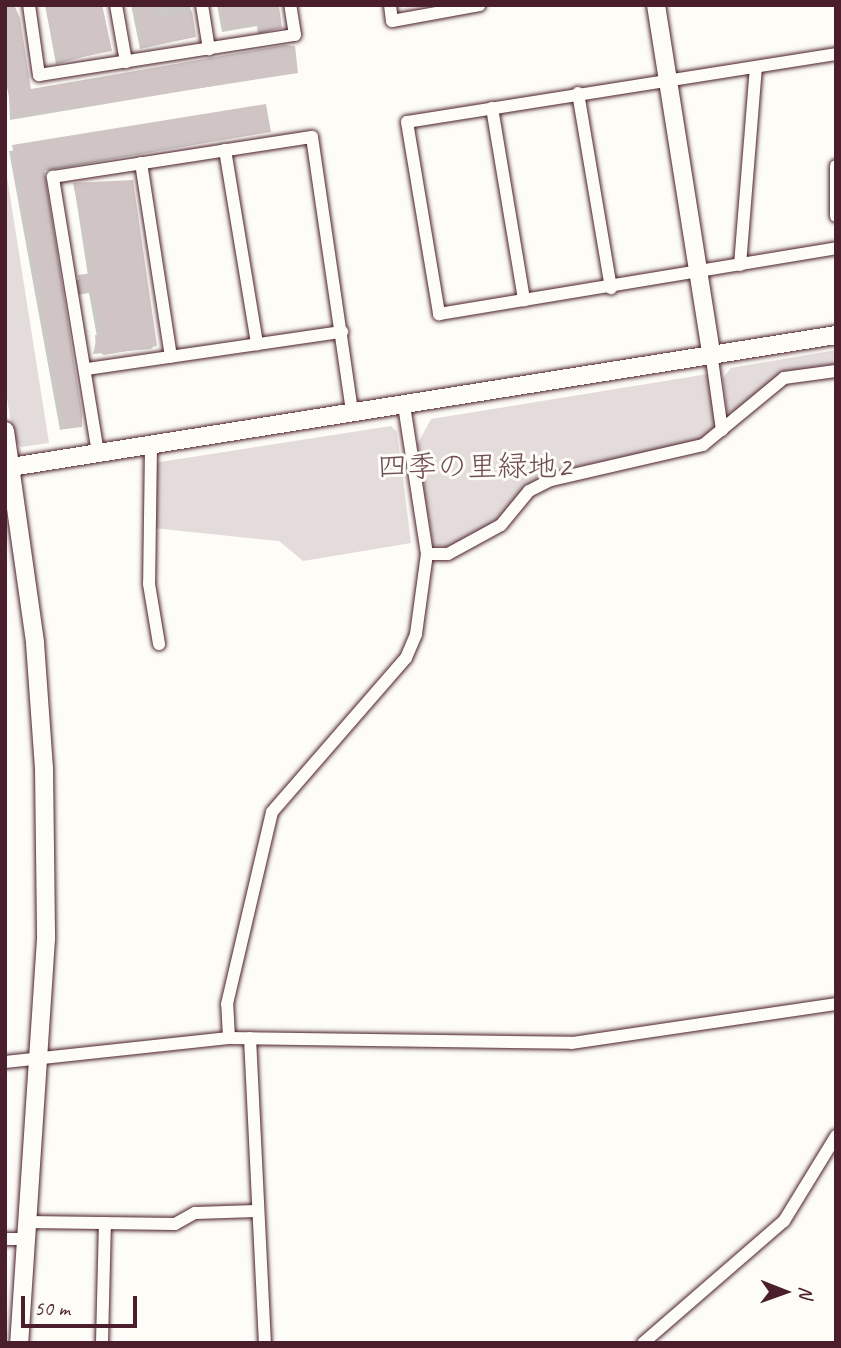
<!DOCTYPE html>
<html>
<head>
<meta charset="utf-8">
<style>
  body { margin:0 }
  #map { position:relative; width:841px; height:1348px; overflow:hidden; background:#fdfcf7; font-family:Caveat,"Klee One",sans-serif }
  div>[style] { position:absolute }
  .green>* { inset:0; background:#e3dcda }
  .shadow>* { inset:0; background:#0003 }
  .building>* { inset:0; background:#d0c5c4 }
  .roads { filter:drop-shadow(0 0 2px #4a1f2b) drop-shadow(0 0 2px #4a1f2b) }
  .street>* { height:12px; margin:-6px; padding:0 6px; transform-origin:6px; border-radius:6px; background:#fdfcf7 }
  .secondary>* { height:18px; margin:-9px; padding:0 9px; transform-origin:9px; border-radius:9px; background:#fdfcf7 }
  span { translate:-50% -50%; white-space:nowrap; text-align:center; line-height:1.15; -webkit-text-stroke:6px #fdfcf7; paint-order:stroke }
  .park-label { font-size:30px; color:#704e57 }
  .frame { position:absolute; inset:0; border:7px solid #4a1f2b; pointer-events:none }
  .north { position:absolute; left:750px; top:1257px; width:70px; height:70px; -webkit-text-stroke:5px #fdfcf7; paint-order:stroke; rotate:91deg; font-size:19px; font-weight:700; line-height:28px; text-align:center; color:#4a1f2b }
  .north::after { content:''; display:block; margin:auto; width:24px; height:32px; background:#4a1f2b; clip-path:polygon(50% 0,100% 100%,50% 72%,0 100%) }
  .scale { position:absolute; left:21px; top:1296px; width:116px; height:32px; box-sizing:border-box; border:4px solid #4a1f2b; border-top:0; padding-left:9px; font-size:21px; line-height:24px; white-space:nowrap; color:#4a1f2b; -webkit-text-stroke:5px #fdfcf7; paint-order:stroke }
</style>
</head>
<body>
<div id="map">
  <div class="green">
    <i style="clip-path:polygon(5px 164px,49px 443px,21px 447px,14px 440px,5px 386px)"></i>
    <i style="clip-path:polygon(836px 350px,836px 366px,778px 375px,739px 412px,727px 412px,723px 378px,731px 368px)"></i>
    <i style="clip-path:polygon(708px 374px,715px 427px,703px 440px,552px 472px,522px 490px,497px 520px,448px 547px,433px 545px,417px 445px,431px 419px)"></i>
    <i style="clip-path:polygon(391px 426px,397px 432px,411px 543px,303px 561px,279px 541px,153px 528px,155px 465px,160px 462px)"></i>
  </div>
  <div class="shadow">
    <i style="clip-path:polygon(5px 5px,30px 91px,297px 72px,10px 120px)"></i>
    <i style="clip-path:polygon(45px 5px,102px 5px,111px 50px,56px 64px)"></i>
    <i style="clip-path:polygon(131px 5px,190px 5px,195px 37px,140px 49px)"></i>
    <i style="clip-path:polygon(217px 5px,277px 5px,280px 28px,258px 34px,257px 26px,222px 32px)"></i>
    <i style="clip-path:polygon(269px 132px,43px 171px,80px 426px,60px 430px,9px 151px)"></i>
    <i style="clip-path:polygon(74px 185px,155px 345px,151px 349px,93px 354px,97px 337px,89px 293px,77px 295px,75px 281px,88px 276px)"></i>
  </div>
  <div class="building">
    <i style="clip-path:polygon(5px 5px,14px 5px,20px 18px,31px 89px,285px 45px,295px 46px,298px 73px,13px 117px,5px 77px)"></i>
    <i style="clip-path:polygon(45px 5px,102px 5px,112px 51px,59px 61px)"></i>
    <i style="clip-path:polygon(137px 5px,156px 5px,158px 17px,192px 11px,196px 37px,143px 46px)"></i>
    <i style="clip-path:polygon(222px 7px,279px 7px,282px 28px,262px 31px,261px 23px,225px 29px)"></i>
    <i style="clip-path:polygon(266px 104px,271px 132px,44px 168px,82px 413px,82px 427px,65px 429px,12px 145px)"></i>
    <i style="clip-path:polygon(133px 180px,157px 346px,104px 355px,96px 350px,95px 335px,101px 335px,96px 299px,92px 290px,81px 292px,78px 275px,92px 273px,73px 183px)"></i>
  </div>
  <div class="roads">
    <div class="street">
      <i style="left:29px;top:5px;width:71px;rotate:81.9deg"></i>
      <i style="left:39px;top:75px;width:259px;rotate:-8.9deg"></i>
      <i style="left:295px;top:35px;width:30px;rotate:-99deg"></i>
      <i style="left:116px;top:5px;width:58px;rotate:80deg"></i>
      <i style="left:202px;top:5px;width:45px;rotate:81deg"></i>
      <i style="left:390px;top:5px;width:16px;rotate:83deg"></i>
      <i style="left:392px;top:21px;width:89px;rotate:-10.3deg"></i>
      <i style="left:836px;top:54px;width:434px;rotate:171deg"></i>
      <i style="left:407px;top:122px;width:195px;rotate:80.5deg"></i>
      <i style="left:439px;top:314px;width:402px;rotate:-9.4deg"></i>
      <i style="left:578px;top:93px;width:198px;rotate:80.4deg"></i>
      <i style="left:492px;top:108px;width:195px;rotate:80.5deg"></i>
      <i style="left:225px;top:150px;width:197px;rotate:80.6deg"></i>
      <i style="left:141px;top:163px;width:196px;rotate:81.2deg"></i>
      <i style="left:836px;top:166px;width:50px;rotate:90deg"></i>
      <i style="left:740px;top:265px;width:198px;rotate:-85.4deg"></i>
      <i style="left:711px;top:352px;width:79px;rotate:82deg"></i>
      <i style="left:87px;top:369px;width:258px;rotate:-8.3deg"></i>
      <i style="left:151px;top:446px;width:138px;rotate:90.8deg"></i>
      <i style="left:149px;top:584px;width:61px;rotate:80.5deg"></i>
      <i style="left:98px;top:453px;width:280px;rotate:-99.3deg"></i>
      <i style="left:53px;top:177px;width:262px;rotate:-8.8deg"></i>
      <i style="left:312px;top:137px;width:278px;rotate:81.7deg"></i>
      <i style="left:427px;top:554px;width:21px"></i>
      <i style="left:448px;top:554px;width:60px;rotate:-28.7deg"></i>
      <i style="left:501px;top:525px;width:44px;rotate:-50.5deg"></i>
      <i style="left:529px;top:491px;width:25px;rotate:-27deg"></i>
      <i style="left:551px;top:480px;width:156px;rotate:-13deg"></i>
      <i style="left:703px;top:445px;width:105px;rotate:-39.6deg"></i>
      <i style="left:784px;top:378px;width:52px;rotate:-7.7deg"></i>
      <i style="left:229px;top:1038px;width:34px;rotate:-93deg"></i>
      <i style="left:227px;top:1004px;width:197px;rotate:-76.8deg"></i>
      <i style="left:272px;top:812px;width:204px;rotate:-49deg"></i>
      <i style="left:406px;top:658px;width:26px;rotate:-67deg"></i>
      <i style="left:416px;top:634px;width:81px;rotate:-82.2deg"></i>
      <i style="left:427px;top:554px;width:151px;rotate:-98.8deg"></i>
      <i style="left:250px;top:1038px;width:305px;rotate:87.2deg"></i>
      <i style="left:5px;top:1062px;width:225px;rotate:-6.1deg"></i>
      <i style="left:229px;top:1038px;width:343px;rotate:0.8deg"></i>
      <i style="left:572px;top:1043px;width:267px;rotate:-8.4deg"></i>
      <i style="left:28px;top:1222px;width:147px;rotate:0.8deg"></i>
      <i style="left:175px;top:1224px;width:23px;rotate:-29deg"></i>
      <i style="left:195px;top:1213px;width:61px;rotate:-1.9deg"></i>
      <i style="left:5px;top:1239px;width:21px"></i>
      <i style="left:102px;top:1343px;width:120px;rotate:-88.6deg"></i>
      <i style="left:643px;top:1343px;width:186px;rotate:-40.9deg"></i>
      <i style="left:784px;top:1221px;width:100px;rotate:-58.5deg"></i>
    </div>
    <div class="secondary">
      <i style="left:656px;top:5px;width:351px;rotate:81deg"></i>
      <i style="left:5px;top:431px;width:214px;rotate:81.9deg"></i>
      <i style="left:35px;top:643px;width:125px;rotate:85.9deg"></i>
      <i style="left:44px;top:768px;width:171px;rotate:89.3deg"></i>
      <i style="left:46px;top:939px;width:405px;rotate:93.8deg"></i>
      <i style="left:11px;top:467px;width:835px;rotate:-9.09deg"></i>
    </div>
  </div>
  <div class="park-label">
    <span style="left:474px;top:466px">四季の里緑地2</span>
  </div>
  <div class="frame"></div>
  <div class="north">N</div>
  <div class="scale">50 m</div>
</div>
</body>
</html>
